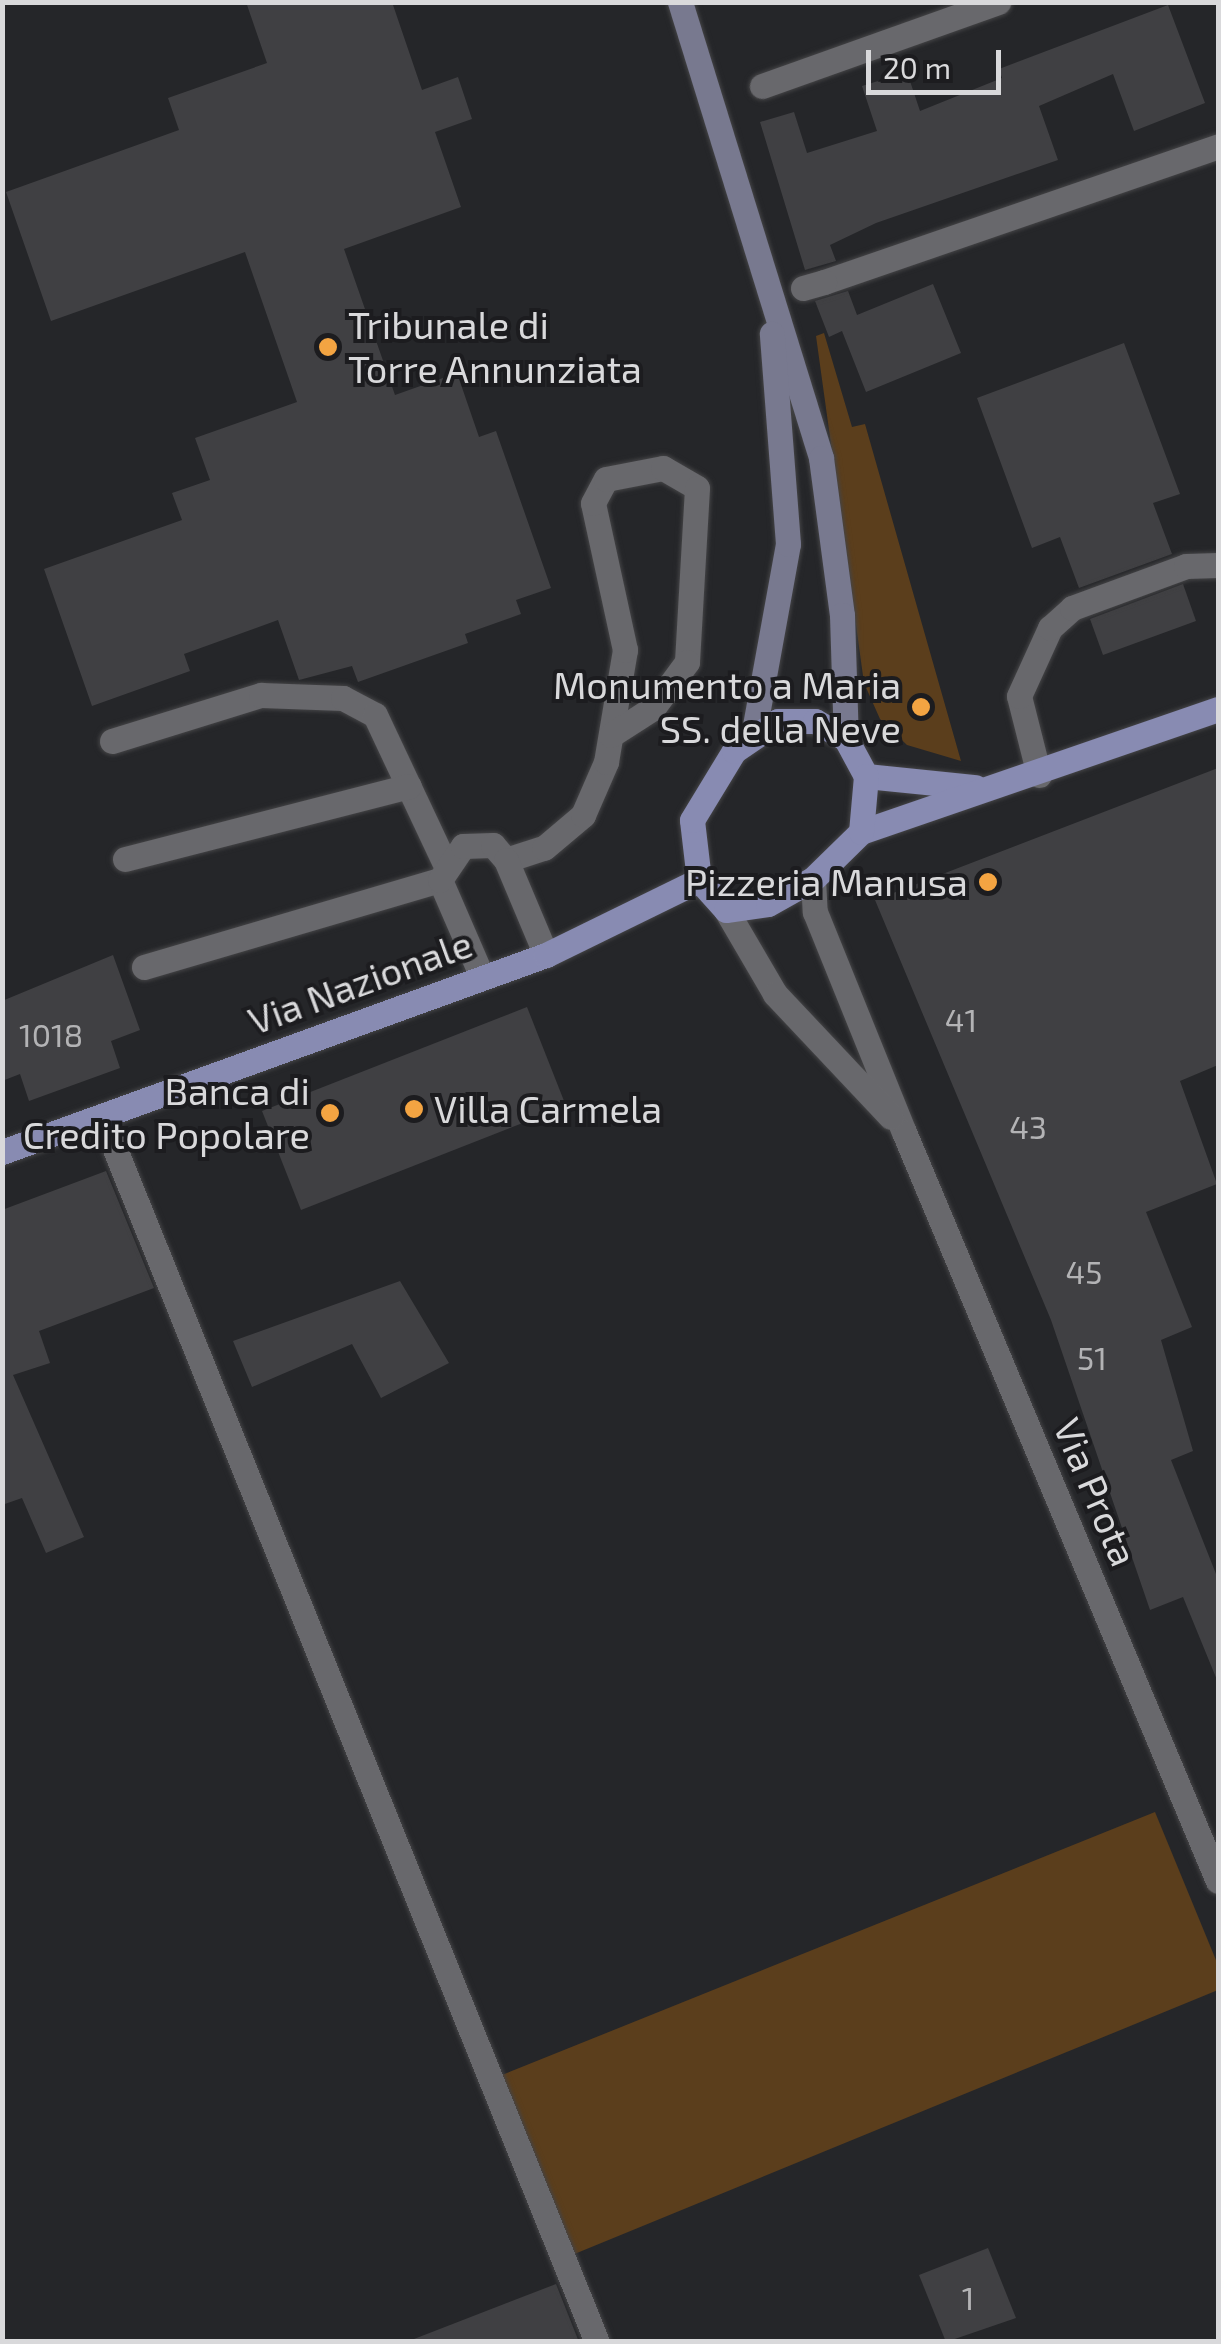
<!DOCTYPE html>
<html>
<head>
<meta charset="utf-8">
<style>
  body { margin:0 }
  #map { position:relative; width:1221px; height:2344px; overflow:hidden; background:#252629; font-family:"Exo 2",sans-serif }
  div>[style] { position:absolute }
  .green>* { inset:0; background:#5b3e1c }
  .building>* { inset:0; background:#404043 }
  .roads { filter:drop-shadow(0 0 2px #444446) drop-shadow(0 0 2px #444446) }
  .service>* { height:25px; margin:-12.5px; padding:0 12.5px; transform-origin:12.5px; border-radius:12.5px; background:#68686c }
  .pedestrian>* { height:25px; margin:-12.5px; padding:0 12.5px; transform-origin:12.5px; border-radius:12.5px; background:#68686c }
  .tertiary>* { height:25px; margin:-12.5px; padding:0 12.5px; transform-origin:12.5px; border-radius:12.5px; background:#68686c }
  .secondary>* { height:25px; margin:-12.5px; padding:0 12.5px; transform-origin:12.5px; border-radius:12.5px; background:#78798f }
  .primary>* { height:25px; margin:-12.5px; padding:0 12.5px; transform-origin:12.5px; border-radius:12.5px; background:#888bb2 }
  .dots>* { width:28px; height:28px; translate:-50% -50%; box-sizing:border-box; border:5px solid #1c1c1f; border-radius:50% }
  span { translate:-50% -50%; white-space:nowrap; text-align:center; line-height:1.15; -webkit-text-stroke:8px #1c1c1f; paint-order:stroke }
  .number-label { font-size:32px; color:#b3b3b5 }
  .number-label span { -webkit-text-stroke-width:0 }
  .poi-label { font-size:38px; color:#d9d9db }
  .left { translate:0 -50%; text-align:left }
  .right { translate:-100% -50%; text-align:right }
  .street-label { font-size:38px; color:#d9d9db }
  .frame { position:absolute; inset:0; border:5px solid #d9d9db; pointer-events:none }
  .scale { position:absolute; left:866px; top:50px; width:135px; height:45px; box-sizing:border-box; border:5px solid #d9d9db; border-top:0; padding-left:12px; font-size:30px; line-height:35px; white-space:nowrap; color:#d9d9db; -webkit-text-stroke:8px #1c1c1f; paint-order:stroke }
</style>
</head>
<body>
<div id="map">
  <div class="green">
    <i style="clip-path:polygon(824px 333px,852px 427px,865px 424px,961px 761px,907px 745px,880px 719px,864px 683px,816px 336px)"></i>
    <i style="clip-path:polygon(1155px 1812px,1218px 1965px,1218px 1990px,572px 2255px,502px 2075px)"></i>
  </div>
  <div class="building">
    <i style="clip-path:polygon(246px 2px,392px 2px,422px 90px,458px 77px,472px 119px,435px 132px,461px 207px,344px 249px,395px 395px,457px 373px,479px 437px,496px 431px,551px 588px,516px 600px,521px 614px,465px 634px,468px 643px,358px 682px,352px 666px,299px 680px,278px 620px,184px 654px,190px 671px,92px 706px,44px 569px,182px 520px,172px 493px,210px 480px,195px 438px,297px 402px,245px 252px,51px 321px,6px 192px,179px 130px,168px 98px,267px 63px)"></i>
    <i style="clip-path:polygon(1168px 5px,1205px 103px,1134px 131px,1113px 74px,1039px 106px,1058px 160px,876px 223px,830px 245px,836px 261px,805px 270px,760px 122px,794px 112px,807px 153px,877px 131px,862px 86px,907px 72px,920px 111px,1002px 78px,999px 69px)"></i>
    <i style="clip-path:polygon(933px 284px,961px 353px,866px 392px,842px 331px,829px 337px,815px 301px,848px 291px,857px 315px)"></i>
    <i style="clip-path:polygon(1124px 343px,1180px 494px,1153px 503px,1172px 554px,1079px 588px,1060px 537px,1032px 548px,977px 398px)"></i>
    <i style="clip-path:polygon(1183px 584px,1196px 621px,1103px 655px,1090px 619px)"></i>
    <i style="clip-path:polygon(1218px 768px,1218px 1065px,1180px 1081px,1217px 1184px,1146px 1212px,1192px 1327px,1161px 1340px,1193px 1451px,1171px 1460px,1218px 1579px,1217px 1680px,1183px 1597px,1150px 1610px,1051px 1320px,875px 900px)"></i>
    <i style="clip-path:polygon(113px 955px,140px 1030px,111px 1041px,120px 1068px,29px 1101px,20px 1074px,2px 1081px,2px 1001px)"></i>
    <i style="clip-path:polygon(527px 1007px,566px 1106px,301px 1210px,262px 1111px)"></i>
    <i style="clip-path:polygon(106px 1171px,154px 1288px,39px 1331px,50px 1363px,13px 1375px,84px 1537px,46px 1553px,22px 1498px,2px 1505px,2px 1210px)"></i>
    <i style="clip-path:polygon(400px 1281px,449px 1363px,381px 1398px,352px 1344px,252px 1387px,233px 1341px)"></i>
    <i style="clip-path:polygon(988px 2248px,1016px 2318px,946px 2342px,919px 2275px)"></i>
    <i style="clip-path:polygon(556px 2284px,579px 2342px,414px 2342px,414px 2339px)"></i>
  </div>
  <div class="roads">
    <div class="service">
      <i style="left:762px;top:86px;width:251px;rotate:-19.6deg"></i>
      <i style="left:824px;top:282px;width:417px;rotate:-19deg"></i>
      <i style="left:112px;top:741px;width:156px;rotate:-17.2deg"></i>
      <i style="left:261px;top:695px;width:82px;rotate:2.1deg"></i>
      <i style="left:343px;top:698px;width:36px;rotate:28deg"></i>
      <i style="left:375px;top:715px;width:165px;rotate:64.8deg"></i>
      <i style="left:1039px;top:775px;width:81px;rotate:-104.2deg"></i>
      <i style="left:1019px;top:696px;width:75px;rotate:-65.5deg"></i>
      <i style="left:1050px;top:628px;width:30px;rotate:-42deg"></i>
      <i style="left:1072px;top:608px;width:121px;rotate:-20.2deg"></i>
      <i style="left:1186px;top:566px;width:32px;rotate:-2deg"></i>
      <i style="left:125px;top:859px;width:293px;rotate:-14.4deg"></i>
      <i style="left:506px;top:860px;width:40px;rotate:-18deg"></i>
      <i style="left:544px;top:848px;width:51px;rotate:-40.2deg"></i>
      <i style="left:583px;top:815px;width:58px;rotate:-66.5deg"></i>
      <i style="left:606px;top:762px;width:114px;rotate:-80.4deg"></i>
      <i style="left:625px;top:650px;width:150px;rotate:-102.3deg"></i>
      <i style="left:593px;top:503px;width:27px;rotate:-62deg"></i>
      <i style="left:606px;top:479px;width:58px;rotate:-10.9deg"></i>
      <i style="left:663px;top:468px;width:39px;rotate:30deg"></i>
      <i style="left:697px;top:488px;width:174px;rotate:93.3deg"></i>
      <i style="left:687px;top:662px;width:57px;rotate:126.5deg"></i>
      <i style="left:653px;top:708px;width:50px;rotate:147.3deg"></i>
      <i style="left:144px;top:967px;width:309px;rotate:-16.4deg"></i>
      <i style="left:482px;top:977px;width:106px;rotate:-113.4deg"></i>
      <i style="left:440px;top:880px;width:41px;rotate:-55.9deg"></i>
      <i style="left:463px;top:846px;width:30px;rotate:-2deg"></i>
      <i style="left:493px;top:845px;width:20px;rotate:49deg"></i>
      <i style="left:506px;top:860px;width:103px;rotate:67.2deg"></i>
      <i style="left:102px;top:1117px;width:1321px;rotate:68deg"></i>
    </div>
    <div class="pedestrian">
      <i style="left:803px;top:288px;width:22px;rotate:-16deg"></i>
    </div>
    <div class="tertiary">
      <i style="left:813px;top:879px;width:33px;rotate:87deg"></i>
      <i style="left:815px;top:912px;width:237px;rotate:68deg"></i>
      <i style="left:904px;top:1132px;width:812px;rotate:67.26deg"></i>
      <i style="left:726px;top:910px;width:97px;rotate:59.7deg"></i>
      <i style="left:775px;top:994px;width:169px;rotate:46.7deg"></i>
    </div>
    <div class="secondary">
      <i style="left:680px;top:2px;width:477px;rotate:72.8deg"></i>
      <i style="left:821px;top:458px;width:158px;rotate:82.4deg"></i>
      <i style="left:842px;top:615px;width:124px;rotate:88.2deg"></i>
      <i style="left:754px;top:731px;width:190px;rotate:-79.7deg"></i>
      <i style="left:788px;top:544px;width:211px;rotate:-94.4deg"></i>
    </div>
    <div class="primary">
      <i style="left:866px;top:776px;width:110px;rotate:5.8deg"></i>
      <i style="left:699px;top:880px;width:40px;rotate:48deg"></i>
      <i style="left:726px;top:910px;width:42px;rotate:-8.1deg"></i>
      <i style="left:768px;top:904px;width:51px;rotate:-29.1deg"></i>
      <i style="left:813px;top:879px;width:67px;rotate:-44.4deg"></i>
      <i style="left:861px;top:832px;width:378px;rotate:-19deg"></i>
      <i style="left:699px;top:880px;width:60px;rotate:-96.7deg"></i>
      <i style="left:692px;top:820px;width:81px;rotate:-58.7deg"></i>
      <i style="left:734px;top:751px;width:53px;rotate:-34.3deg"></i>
      <i style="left:778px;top:721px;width:37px"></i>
      <i style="left:815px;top:721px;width:36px;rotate:30deg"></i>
      <i style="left:846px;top:739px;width:42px;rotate:61.6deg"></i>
      <i style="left:866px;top:776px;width:56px;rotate:95.1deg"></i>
      <i style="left:2px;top:1152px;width:579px;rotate:-19.91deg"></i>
      <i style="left:546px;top:955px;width:170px;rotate:-26.1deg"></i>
    </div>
  </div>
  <div class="dots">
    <i style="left:328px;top:347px;background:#f3a442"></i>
    <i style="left:921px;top:707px;background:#f3a442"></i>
    <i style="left:988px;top:882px;background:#f3a442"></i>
    <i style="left:414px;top:1109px;background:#f3a442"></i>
    <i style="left:330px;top:1113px;background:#f3a442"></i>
  </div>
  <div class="number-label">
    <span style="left:961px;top:1019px">41</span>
    <span style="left:51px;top:1034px">1018</span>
    <span style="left:1028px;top:1126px">43</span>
    <span style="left:1084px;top:1271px">45</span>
    <span style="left:1092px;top:1357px">51</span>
    <span style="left:968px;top:2297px">1</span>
  </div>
  <div class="poi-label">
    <span class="left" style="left:348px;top:347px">Tribunale di<br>Torre Annunziata</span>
    <span class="right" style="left:901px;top:707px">Monumento a Maria<br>SS. della Neve</span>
    <span class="right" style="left:968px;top:882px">Pizzeria Manusa</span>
    <span class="right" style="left:310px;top:1113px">Banca di<br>Credito Popolare</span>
    <span class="left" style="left:434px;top:1109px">Villa Carmela</span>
  </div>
  <div class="street-label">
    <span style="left:360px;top:982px;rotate:-20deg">Via Nazionale</span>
    <span style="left:1096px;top:1492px;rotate:67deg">Via Prota</span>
  </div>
  <div class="frame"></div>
  <div class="scale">20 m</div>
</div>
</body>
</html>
